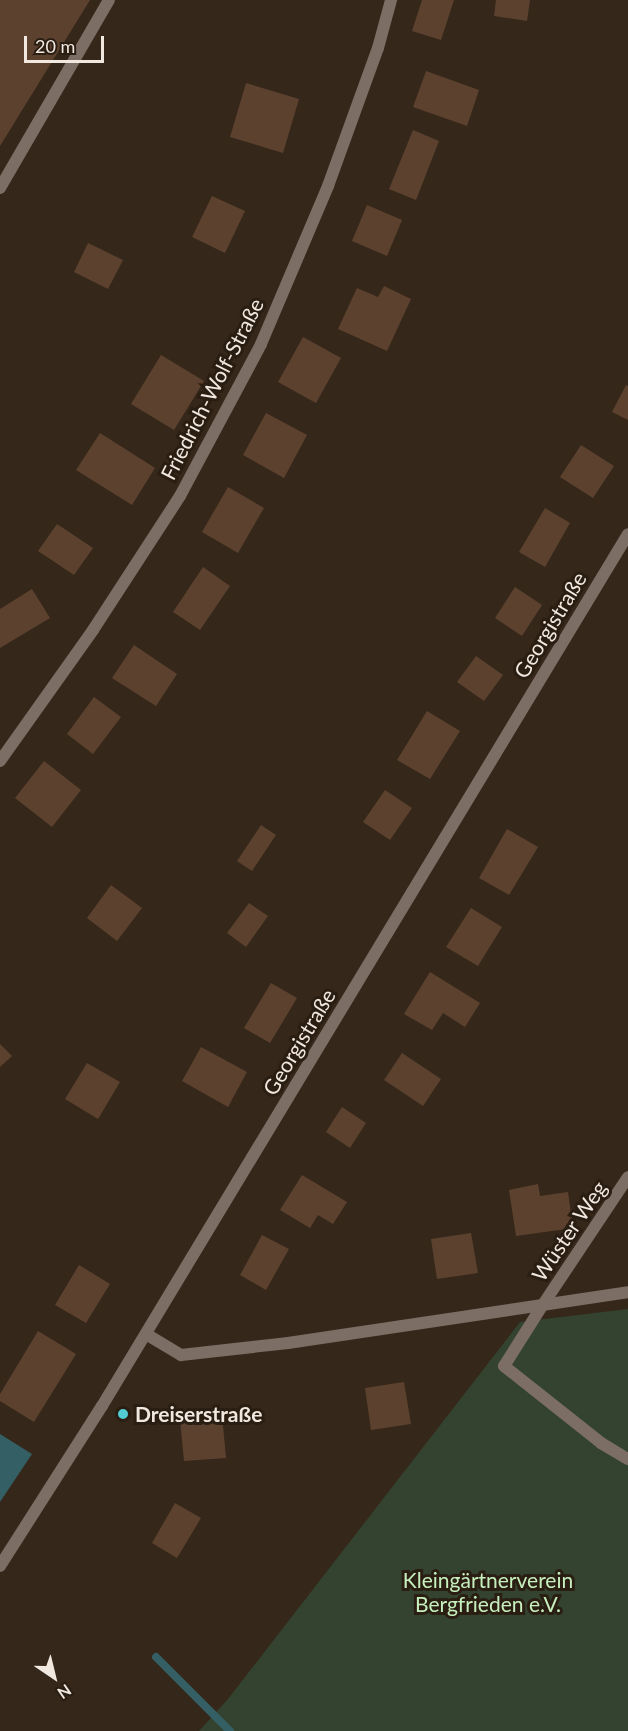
<!DOCTYPE html>
<html>
<head>
<meta charset="utf-8">
<style>
  body { margin:0 }
  #map { position:relative; width:628px; height:1731px; overflow:hidden; background:#35271a; font-family:Lato,sans-serif }
  div>[style] { position:absolute }
  .green>* { inset:0; background:#33432f }
  .water>* { inset:0; background:#345f64 }
  .stream>* { height:8px; margin:-4px; padding:0 4px; transform-origin:4px; border-radius:4px; background:#345f64 }
  .building>* { inset:0; background:#5c422e }
  .service>* { height:12px; margin:-6px; padding:0 6px; transform-origin:6px; border-radius:6px; background:#7c6d65 }
  .minor>* { height:12px; margin:-6px; padding:0 6px; transform-origin:6px; border-radius:6px; background:#7c6d65 }
  .tertiary>* { height:12px; margin:-6px; padding:0 6px; transform-origin:6px; border-radius:6px; background:#7c6d65 }
  .dots>* { width:16px; height:16px; translate:-50% -50%; box-sizing:border-box; border:3px solid #2a1d11; border-radius:50% }
  span { translate:-50% -50%; white-space:nowrap; text-align:center; line-height:1.15; -webkit-text-stroke:6px #2a1d11; paint-order:stroke }
  .street-label { font-size:21px; color:#f1e8e0 }
  .poi-label { font-size:21px; color:#f1e8e0; font-weight:700 }
  .left { translate:0 -50%; text-align:left }
  .park-label { font-size:21px; color:#c6efbe }
  .north { position:absolute; left:24px; top:1647px; width:60px; height:60px; -webkit-text-stroke:4px #2a1d11; paint-order:stroke; rotate:145deg; font-size:16px; font-weight:700; line-height:24px; text-align:center; color:#f1e8e0 }
  .north::after { content:''; display:block; margin:auto; width:21px; height:27px; background:#f1e8e0; clip-path:polygon(50% 0,100% 100%,50% 72%,0 100%) }
  .scale { position:absolute; left:24px; top:36px; width:80px; height:27px; box-sizing:border-box; border:3px solid #f1e8e0; border-top:0; padding-left:8px; font-size:18px; line-height:21px; white-space:nowrap; color:#f1e8e0; -webkit-text-stroke:4px #2a1d11; paint-order:stroke }
</style>
</head>
<body>
<div id="map">
  <div class="green">
    <i style="clip-path:polygon(628px 1309px,628px 1731px,199px 1731px,228px 1699px,520px 1322px)"></i>
  </div>
  <div class="water">
    <i style="clip-path:polygon(0 1434px,32px 1454px,0 1502px)"></i>
  </div>
  <div class="stream">
    <i style="left:156px;top:1657px;width:105px;rotate:45deg"></i>
  </div>
  <div class="building">
    <i style="clip-path:polygon(0 0,90px 0,0 146px)"></i>
    <i style="clip-path:polygon(422px 0,454px 0,441px 40px,412px 31px)"></i>
    <i style="clip-path:polygon(496px 0,530px 0,527px 21px,494px 16px)"></i>
    <i style="clip-path:polygon(426px 71px,479px 90px,467px 126px,413px 107px)"></i>
    <i style="clip-path:polygon(246px 83px,299px 99px,283px 153px,230px 137px)"></i>
    <i style="clip-path:polygon(413px 130px,439px 141px,416px 200px,389px 189px)"></i>
    <i style="clip-path:polygon(212px 196px,245px 211px,225px 253px,192px 237px)"></i>
    <i style="clip-path:polygon(367px 205px,402px 220px,387px 256px,352px 241px)"></i>
    <i style="clip-path:polygon(88px 243px,123px 260px,108px 289px,74px 272px)"></i>
    <i style="clip-path:polygon(384px 286px,411px 299px,387px 351px,338px 329px,357px 288px,378px 297px)"></i>
    <i style="clip-path:polygon(303px 337px,341px 358px,316px 403px,278px 382px)"></i>
    <i style="clip-path:polygon(161px 355px,204px 381px,174px 430px,131px 404px)"></i>
    <i style="clip-path:polygon(626px 385px,628px 386px,628px 420px,612px 412px)"></i>
    <i style="clip-path:polygon(266px 413px,307px 435px,284px 478px,243px 455px)"></i>
    <i style="clip-path:polygon(100px 433px,155px 468px,132px 505px,76px 470px)"></i>
    <i style="clip-path:polygon(581px 445px,614px 466px,593px 498px,560px 477px)"></i>
    <i style="clip-path:polygon(228px 487px,264px 508px,238px 553px,202px 532px)"></i>
    <i style="clip-path:polygon(545px 508px,570px 523px,545px 567px,519px 552px)"></i>
    <i style="clip-path:polygon(57px 524px,93px 548px,74px 575px,38px 551px)"></i>
    <i style="clip-path:polygon(203px 567px,230px 586px,200px 630px,173px 612px)"></i>
    <i style="clip-path:polygon(515px 587px,542px 605px,522px 636px,495px 618px)"></i>
    <i style="clip-path:polygon(32px 589px,50px 618px,0 648px,0 609px)"></i>
    <i style="clip-path:polygon(134px 645px,177px 674px,156px 706px,112px 678px)"></i>
    <i style="clip-path:polygon(476px 656px,503px 675px,484px 701px,457px 682px)"></i>
    <i style="clip-path:polygon(94px 697px,121px 717px,93px 754px,67px 734px)"></i>
    <i style="clip-path:polygon(427px 711px,460px 731px,430px 779px,397px 760px)"></i>
    <i style="clip-path:polygon(44px 761px,81px 790px,52px 827px,15px 798px)"></i>
    <i style="clip-path:polygon(385px 790px,412px 808px,390px 840px,363px 822px)"></i>
    <i style="clip-path:polygon(261px 825px,276px 835px,252px 871px,237px 861px)"></i>
    <i style="clip-path:polygon(507px 829px,538px 847px,509px 895px,479px 878px)"></i>
    <i style="clip-path:polygon(111px 885px,142px 908px,117px 941px,87px 918px)"></i>
    <i style="clip-path:polygon(249px 903px,268px 916px,246px 947px,227px 933px)"></i>
    <i style="clip-path:polygon(471px 908px,502px 927px,478px 966px,446px 947px)"></i>
    <i style="clip-path:polygon(430px 972px,480px 1003px,465px 1027px,443px 1013px,432px 1030px,404px 1014px)"></i>
    <i style="clip-path:polygon(271px 983px,297px 998px,270px 1043px,244px 1028px)"></i>
    <i style="clip-path:polygon(0 1044px,12px 1056px,0 1067px)"></i>
    <i style="clip-path:polygon(201px 1047px,247px 1072px,228px 1107px,182px 1081px)"></i>
    <i style="clip-path:polygon(402px 1053px,441px 1079px,423px 1106px,384px 1080px)"></i>
    <i style="clip-path:polygon(87px 1063px,120px 1082px,98px 1119px,65px 1099px)"></i>
    <i style="clip-path:polygon(342px 1107px,366px 1123px,350px 1148px,326px 1132px)"></i>
    <i style="clip-path:polygon(302px 1175px,347px 1202px,333px 1224px,318px 1215px,310px 1228px,280px 1210px)"></i>
    <i style="clip-path:polygon(538px 1184px,540px 1196px,568px 1192px,573px 1228px,516px 1236px,509px 1190px)"></i>
    <i style="clip-path:polygon(471px 1233px,478px 1273px,437px 1279px,431px 1239px)"></i>
    <i style="clip-path:polygon(262px 1235px,289px 1249px,266px 1290px,240px 1275px)"></i>
    <i style="clip-path:polygon(79px 1265px,110px 1284px,86px 1323px,55px 1305px)"></i>
    <i style="clip-path:polygon(38px 1331px,76px 1354px,34px 1422px,0 1401px,0 1394px)"></i>
    <i style="clip-path:polygon(404px 1382px,411px 1424px,371px 1430px,365px 1388px)"></i>
    <i style="clip-path:polygon(222px 1415px,226px 1458px,184px 1461px,180px 1419px)"></i>
    <i style="clip-path:polygon(175px 1503px,201px 1518px,177px 1558px,152px 1543px)"></i>
  </div>
  <div class="service">
    <i style="left:0;top:188px;width:217px;rotate:-59.9deg"></i>
    <i style="left:542px;top:1306px;width:71px;rotate:122.3deg"></i>
    <i style="left:504px;top:1366px;width:124px;rotate:38.4deg"></i>
    <i style="left:601px;top:1443px;width:31px;rotate:31deg"></i>
  </div>
  <div class="minor">
    <i style="left:0;top:761px;width:161px;rotate:-54.6deg"></i>
    <i style="left:93px;top:630px;width:160px;rotate:-57deg"></i>
    <i style="left:180px;top:496px;width:172px;rotate:-61.9deg"></i>
    <i style="left:261px;top:344px;width:172px;rotate:-67deg"></i>
    <i style="left:328px;top:186px;width:147px;rotate:-70.1deg"></i>
    <i style="left:378px;top:48px;width:50px;rotate:-74.8deg"></i>
    <i style="left:542px;top:1306px;width:155px;rotate:-56.3deg"></i>
    <i style="left:146px;top:1334px;width:41px;rotate:31deg"></i>
    <i style="left:181px;top:1355px;width:108px;rotate:-6.4deg"></i>
    <i style="left:288px;top:1343px;width:344px;rotate:-8.5deg"></i>
  </div>
  <div class="tertiary">
    <i style="left:0;top:1566px;width:190px;rotate:-57.5deg"></i>
    <i style="left:102px;top:1406px;width:1018px;rotate:-58.9deg"></i>
  </div>
  <div class="dots">
    <i style="left:123px;top:1414px;background:#51ccd2"></i>
  </div>
  <div class="street-label">
    <span style="left:212px;top:389px;rotate:-63deg">Friedrich-Wolf-Straße</span>
    <span style="left:550px;top:625px;rotate:-59deg">Georgistraße</span>
    <span style="left:299px;top:1042px;rotate:-59deg">Georgistraße</span>
    <span style="left:569px;top:1231px;rotate:-56deg">Wüster Weg</span>
  </div>
  <div class="poi-label">
    <span class="left" style="left:135px;top:1414px">Dreiserstraße</span>
  </div>
  <div class="park-label">
    <span style="left:488px;top:1592px">Kleingärtnerverein<br>Bergfrieden e.V.</span>
  </div>
  <div class="north">N</div>
  <div class="scale">20 m</div>
</div>
</body>
</html>
